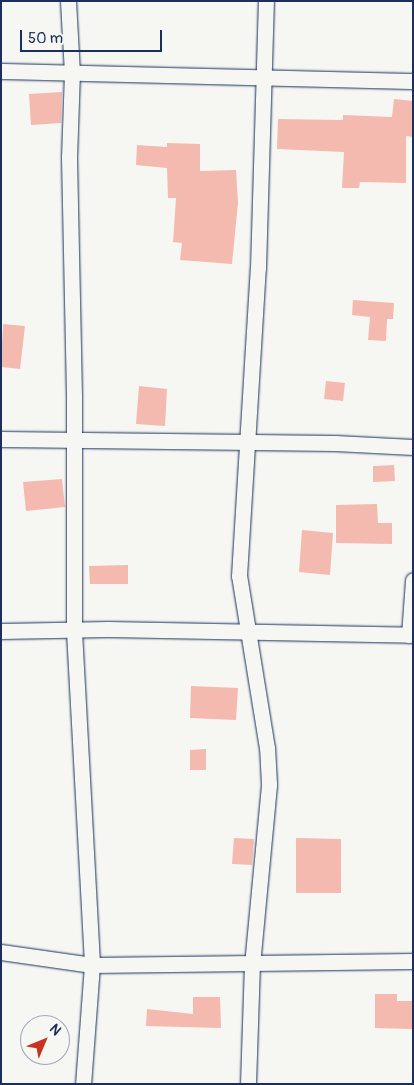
<!DOCTYPE html>
<html>
<head>
<meta charset="utf-8">
<style>
  body { margin:0 }
  #map { position:relative; width:414px; height:1085px; overflow:hidden; background:#f6f6f2; font-family:Pangolin,sans-serif }
  div>[style] { position:absolute }
  .building>* { inset:0; background:#f5baaf }
  .roads { filter:drop-shadow(0 0 1px #1b2f5e) drop-shadow(0 0 1px #1b2f5e) }
  .street>* { height:15px; margin:-7.5px; padding:0 7.5px; transform-origin:7.5px; border-radius:7.5px; background:#f6f6f2 }
  span { translate:-50% -50%; white-space:nowrap; text-align:center; line-height:1.15; -webkit-text-stroke:4px #f6f6f2; paint-order:stroke }
  .frame { position:absolute; inset:0; border:2px solid #1b2f5e; pointer-events:none }
  .north { position:absolute; left:20px; top:1015px; width:50px; height:50px; box-sizing:border-box; background:#f6f6f2; border:1px solid #9ea6b7; border-radius:50%; rotate:45deg; font-size:14px; font-weight:700; line-height:20px; text-align:center; color:#1b2f5e }
  .north::after { content:''; display:block; margin:auto; width:18px; height:22px; background:#c8321e; clip-path:polygon(50% 0,100% 100%,50% 72%,0 100%) }
  .scale { position:absolute; left:20px; top:30px; width:142px; height:22px; box-sizing:border-box; border:2px solid #1b2f5e; border-top:0; padding-left:6px; font-size:15px; line-height:18px; white-space:nowrap; color:#1b2f5e; -webkit-text-stroke:4px #f6f6f2; paint-order:stroke }
</style>
</head>
<body>
<div id="map">
  <div class="building">
    <i style="clip-path:polygon(62px 92px,61px 123px,31px 125px,29px 94px)"></i>
    <i style="clip-path:polygon(394px 99px,413px 101px,413px 137px,406px 136px,406px 183px,360px 182px,359px 188px,342px 188px,344px 152px,277px 149px,278px 119px,343px 120px,343px 115px,392px 117px)"></i>
    <i style="clip-path:polygon(167px 143px,200px 144px,200px 171px,236px 170px,238px 203px,232px 264px,180px 260px,182px 243px,173px 242px,176px 198px,168px 198px,167px 168px,136px 165px,137px 145px,167px 147px)"></i>
    <i style="clip-path:polygon(353px 300px,394px 303px,393px 319px,387px 319px,386px 341px,368px 340px,370px 317px,352px 315px)"></i>
    <i style="clip-path:polygon(3px 324px,25px 326px,20px 369px,1px 367px)"></i>
    <i style="clip-path:polygon(326px 381px,345px 383px,343px 401px,324px 399px)"></i>
    <i style="clip-path:polygon(139px 386px,167px 389px,165px 426px,136px 424px)"></i>
    <i style="clip-path:polygon(394px 465px,395px 481px,373px 482px,373px 466px)"></i>
    <i style="clip-path:polygon(62px 479px,65px 507px,26px 511px,23px 482px)"></i>
    <i style="clip-path:polygon(377px 504px,378px 523px,392px 523px,392px 544px,336px 543px,336px 505px)"></i>
    <i style="clip-path:polygon(302px 530px,333px 533px,330px 575px,299px 572px)"></i>
    <i style="clip-path:polygon(128px 565px,128px 584px,90px 584px,89px 566px)"></i>
    <i style="clip-path:polygon(191px 686px,238px 688px,236px 720px,190px 718px)"></i>
    <i style="clip-path:polygon(206px 749px,206px 770px,190px 770px,190px 750px)"></i>
    <i style="clip-path:polygon(234px 838px,254px 839px,252px 865px,232px 864px)"></i>
    <i style="clip-path:polygon(296px 838px,341px 839px,341px 893px,296px 893px)"></i>
    <i style="clip-path:polygon(375px 994px,397px 994px,397px 1001px,413px 1001px,413px 1029px,375px 1028px)"></i>
    <i style="clip-path:polygon(193px 997px,220px 997px,221px 1028px,146px 1026px,147px 1009px,193px 1014px)"></i>
  </div>
  <div class="roads">
    <div class="street">
      <i style="left:68px;top:1px;width:71px;rotate:86.8deg"></i>
      <i style="left:72px;top:72px;width:85px;rotate:92deg"></i>
      <i style="left:69px;top:157px;width:239px;rotate:88.8deg"></i>
      <i style="left:74px;top:396px;width:235px;rotate:90deg"></i>
      <i style="left:74px;top:631px;width:334px;rotate:86.9deg"></i>
      <i style="left:92px;top:965px;width:119px;rotate:94.3deg"></i>
      <i style="left:1px;top:71px;width:412px;rotate:1.4deg"></i>
      <i style="left:1px;top:439px;width:334px;rotate:0.7deg"></i>
      <i style="left:335px;top:443px;width:78px;rotate:2.9deg"></i>
      <i style="left:1px;top:631px;width:107px;rotate:-1.1deg"></i>
      <i style="left:108px;top:629px;width:305px;rotate:1.1deg"></i>
      <i style="left:409px;top:635px;width:55px;rotate:-85.8deg"></i>
      <i style="left:1px;top:952px;width:92px;rotate:8.1deg"></i>
      <i style="left:92px;top:965px;width:321px;rotate:-0.7deg"></i>
      <i style="left:248px;top:1084px;width:119px;rotate:-88.1deg"></i>
      <i style="left:252px;top:965px;width:182px;rotate:-84.6deg"></i>
      <i style="left:269px;top:784px;width:36px;rotate:-93deg"></i>
      <i style="left:267px;top:748px;width:174px;rotate:-99.2deg"></i>
      <i style="left:239px;top:576px;width:309px;rotate:-86.5deg"></i>
      <i style="left:258px;top:268px;width:267px;rotate:-88.3deg"></i>
    </div>
  </div>
  <div class="frame"></div>
  <div class="north">N</div>
  <div class="scale">50 m</div>
</div>
</body>
</html>
